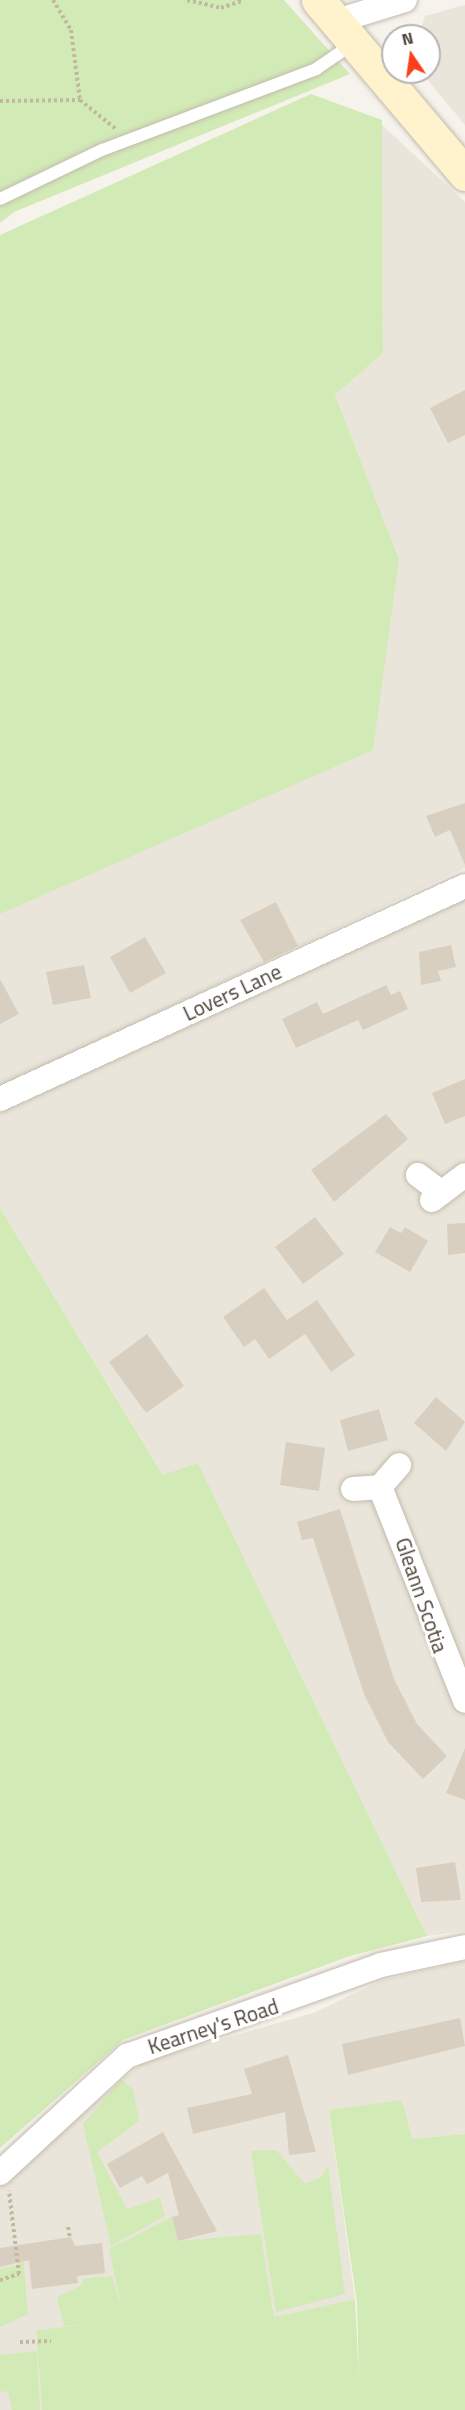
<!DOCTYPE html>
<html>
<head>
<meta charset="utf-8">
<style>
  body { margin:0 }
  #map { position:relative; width:465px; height:2410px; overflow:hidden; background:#f6f3ec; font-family:"Titillium Web",sans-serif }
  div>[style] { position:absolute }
  .residential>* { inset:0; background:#eae5da }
  .green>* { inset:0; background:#d2eab5 }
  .building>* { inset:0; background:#d8cfc1 }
  .path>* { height:4px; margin-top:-2px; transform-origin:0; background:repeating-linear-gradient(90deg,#c4b79f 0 3px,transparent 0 6px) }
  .roads { filter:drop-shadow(0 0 2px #c2bbae) drop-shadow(0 0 2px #c2bbae) }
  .lane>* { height:12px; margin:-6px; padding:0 6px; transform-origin:6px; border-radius:6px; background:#fff }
  .street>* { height:24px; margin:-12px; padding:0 12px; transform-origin:12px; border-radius:12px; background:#fff }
  .secondary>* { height:33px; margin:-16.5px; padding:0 16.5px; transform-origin:16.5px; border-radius:16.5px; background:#fff3cd }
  span { translate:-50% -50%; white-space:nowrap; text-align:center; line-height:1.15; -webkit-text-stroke:6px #fff; paint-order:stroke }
  .street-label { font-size:21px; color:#4b4439 }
  .north { position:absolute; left:381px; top:24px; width:60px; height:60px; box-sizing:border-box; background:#fff; border:2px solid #b7b4b0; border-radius:50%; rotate:347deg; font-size:16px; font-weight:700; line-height:24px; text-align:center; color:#4b4439 }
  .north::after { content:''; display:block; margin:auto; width:21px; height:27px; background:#fc3f1d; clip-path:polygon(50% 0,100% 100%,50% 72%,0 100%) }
</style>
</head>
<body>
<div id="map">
  <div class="residential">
    <i style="clip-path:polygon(465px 5px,465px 125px,421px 72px,429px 72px,429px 36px,419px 36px,425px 16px)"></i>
    <i style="clip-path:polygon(380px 123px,465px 202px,465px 868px,0 1087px,0 914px,43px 893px,399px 559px,335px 395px,383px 353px)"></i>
    <i style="clip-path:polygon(465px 900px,465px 1931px,427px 1936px,198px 1463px,164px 1476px,0 1208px,0 1113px)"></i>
    <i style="clip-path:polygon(465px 1961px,465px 2134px,412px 2139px,329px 2111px,355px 2299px,274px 2317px,261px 2234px,125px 2321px,36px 2330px,42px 2410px,0 2410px,0 2185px,144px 2061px,313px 2013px,382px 1980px)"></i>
  </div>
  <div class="green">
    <i style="clip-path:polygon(0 0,284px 0,350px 74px,14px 212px,0 223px)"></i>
    <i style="clip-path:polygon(311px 94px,382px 120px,383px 353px,335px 395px,399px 559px,373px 750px,0 914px,0 235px)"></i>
    <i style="clip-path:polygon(0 1208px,163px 1475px,198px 1463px,427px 1936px,350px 1956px,123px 2040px,0 2148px)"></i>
    <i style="clip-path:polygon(121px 2080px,133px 2089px,139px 2121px,97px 2152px,127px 2209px,160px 2198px,165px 2216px,111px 2246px,83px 2124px)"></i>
    <i style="clip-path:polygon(402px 2100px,412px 2139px,465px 2134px,465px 2410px,42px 2410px,36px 2330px,91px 2324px,64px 2326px,57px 2297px,82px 2285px,82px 2279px,112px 2276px,122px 2309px,109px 2249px,172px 2217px,178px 2241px,261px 2234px,274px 2317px,355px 2299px,359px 2379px,357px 2303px,329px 2110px)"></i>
    <i style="clip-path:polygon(276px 2150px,305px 2184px,321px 2177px,328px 2166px,345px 2294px,276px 2312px,251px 2151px)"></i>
    <i style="clip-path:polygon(16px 2256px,23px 2256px,28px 2314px,0 2327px,0 2269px,18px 2265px)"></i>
    <i style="clip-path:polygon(37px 2351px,40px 2410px,12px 2410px,8px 2391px,0 2392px,0 2355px)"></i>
  </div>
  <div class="building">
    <i style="clip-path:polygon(465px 390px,465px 435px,448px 443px,430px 408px)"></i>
    <i style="clip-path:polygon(465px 803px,465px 865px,450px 830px,435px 837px,426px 816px)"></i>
    <i style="clip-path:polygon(276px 902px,298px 946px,264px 962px,240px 920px)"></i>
    <i style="clip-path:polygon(145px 937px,166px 973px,130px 993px,110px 957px)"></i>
    <i style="clip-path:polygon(451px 945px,456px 967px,438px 971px,441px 981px,421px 985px,419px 952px)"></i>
    <i style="clip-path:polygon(84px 965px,91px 998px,53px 1005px,46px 972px)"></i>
    <i style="clip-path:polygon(0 979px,19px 1014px,0 1024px)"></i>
    <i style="clip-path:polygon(386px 985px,391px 995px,400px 991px,408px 1009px,363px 1030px,358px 1020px,296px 1048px,282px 1019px,317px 1002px,323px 1014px)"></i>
    <i style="clip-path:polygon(465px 1079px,465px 1116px,445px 1124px,432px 1093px)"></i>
    <i style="clip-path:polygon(386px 1114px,408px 1139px,334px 1202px,311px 1170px)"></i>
    <i style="clip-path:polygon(315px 1217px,344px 1254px,303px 1284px,275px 1247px)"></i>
    <i style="clip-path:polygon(465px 1223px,465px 1253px,448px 1255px,447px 1224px)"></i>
    <i style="clip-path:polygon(390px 1227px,401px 1233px,405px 1227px,428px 1241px,410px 1272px,375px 1252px)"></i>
    <i style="clip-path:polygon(264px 1288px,287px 1320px,317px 1300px,355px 1355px,331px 1372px,305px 1334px,269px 1359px,255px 1339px,244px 1347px,223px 1317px)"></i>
    <i style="clip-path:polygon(147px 1334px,184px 1386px,146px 1413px,109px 1362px)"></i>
    <i style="clip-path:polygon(436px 1397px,465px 1422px,446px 1451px,414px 1423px)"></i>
    <i style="clip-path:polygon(379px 1409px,388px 1440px,348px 1451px,340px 1420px)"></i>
    <i style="clip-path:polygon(286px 1442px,325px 1448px,319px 1491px,280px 1485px)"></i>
    <i style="clip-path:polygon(340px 1509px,394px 1679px,417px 1724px,447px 1756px,423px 1779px,388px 1742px,364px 1694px,313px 1538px,302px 1540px,297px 1522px)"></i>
    <i style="clip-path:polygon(465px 1748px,465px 1800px,446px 1793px)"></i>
    <i style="clip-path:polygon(455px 1862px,461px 1900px,421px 1902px,416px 1868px)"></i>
    <i style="clip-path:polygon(460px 2018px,465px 2046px,348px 2075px,342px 2044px)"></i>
    <i style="clip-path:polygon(288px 2055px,316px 2152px,289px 2155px,285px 2112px,193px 2134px,187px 2108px,252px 2094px,244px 2069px)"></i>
    <i style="clip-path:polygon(163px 2132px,164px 2134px,217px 2231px,178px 2241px,172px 2217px,179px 2215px,168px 2173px,147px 2184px,142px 2176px,120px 2188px,107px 2164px)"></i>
    <i style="clip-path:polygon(71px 2237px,75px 2246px,102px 2243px,105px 2273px,77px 2276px,78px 2283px,32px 2289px,29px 2260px,0 2267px,0 2248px)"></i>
  </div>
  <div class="path">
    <i style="left:53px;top:0;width:35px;rotate:59deg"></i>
    <i style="left:71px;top:30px;width:71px;rotate:82.7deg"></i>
    <i style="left:187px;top:0;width:35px;rotate:13deg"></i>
    <i style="left:221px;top:8px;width:24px;rotate:-19deg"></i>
    <i style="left:0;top:101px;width:80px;rotate:-0.7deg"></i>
    <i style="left:80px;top:100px;width:46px;rotate:38.9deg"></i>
    <i style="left:68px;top:2227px;width:11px;rotate:80deg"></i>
    <i style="left:0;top:2280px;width:20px;rotate:-18deg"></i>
    <i style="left:19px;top:2274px;width:84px;rotate:-96.9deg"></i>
    <i style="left:20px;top:2342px;width:31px;rotate:-2deg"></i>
  </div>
  <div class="roads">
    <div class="lane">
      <i style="left:0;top:199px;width:113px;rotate:-25.7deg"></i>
      <i style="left:102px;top:150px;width:229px;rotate:-20.7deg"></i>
      <i style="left:316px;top:69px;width:46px;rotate:-34.4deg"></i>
    </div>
    <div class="street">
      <i style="left:337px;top:21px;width:71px;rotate:-17.2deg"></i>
      <i style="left:0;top:1099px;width:511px;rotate:-24.61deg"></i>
      <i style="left:418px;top:1175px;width:26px;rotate:37deg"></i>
      <i style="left:432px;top:1200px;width:41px;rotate:-37.1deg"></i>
      <i style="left:380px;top:1487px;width:230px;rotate:68.3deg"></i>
      <i style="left:353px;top:1489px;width:27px;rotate:-4deg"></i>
      <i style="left:380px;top:1487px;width:29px;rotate:-49deg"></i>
      <i style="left:0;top:2173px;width:173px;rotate:-42.7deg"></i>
      <i style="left:127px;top:2056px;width:270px;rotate:-19.7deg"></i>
      <i style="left:381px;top:1965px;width:86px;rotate:-12.1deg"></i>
    </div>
    <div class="secondary">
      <i style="left:318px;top:0;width:228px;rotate:49.8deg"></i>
    </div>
  </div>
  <div class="street-label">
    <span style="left:232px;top:992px;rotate:-25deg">Lovers Lane</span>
    <span style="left:422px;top:1595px;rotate:71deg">Gleann Scotia</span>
    <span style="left:213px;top:2026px;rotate:-18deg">Kearney's Road</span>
  </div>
  <div class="north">N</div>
</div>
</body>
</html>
